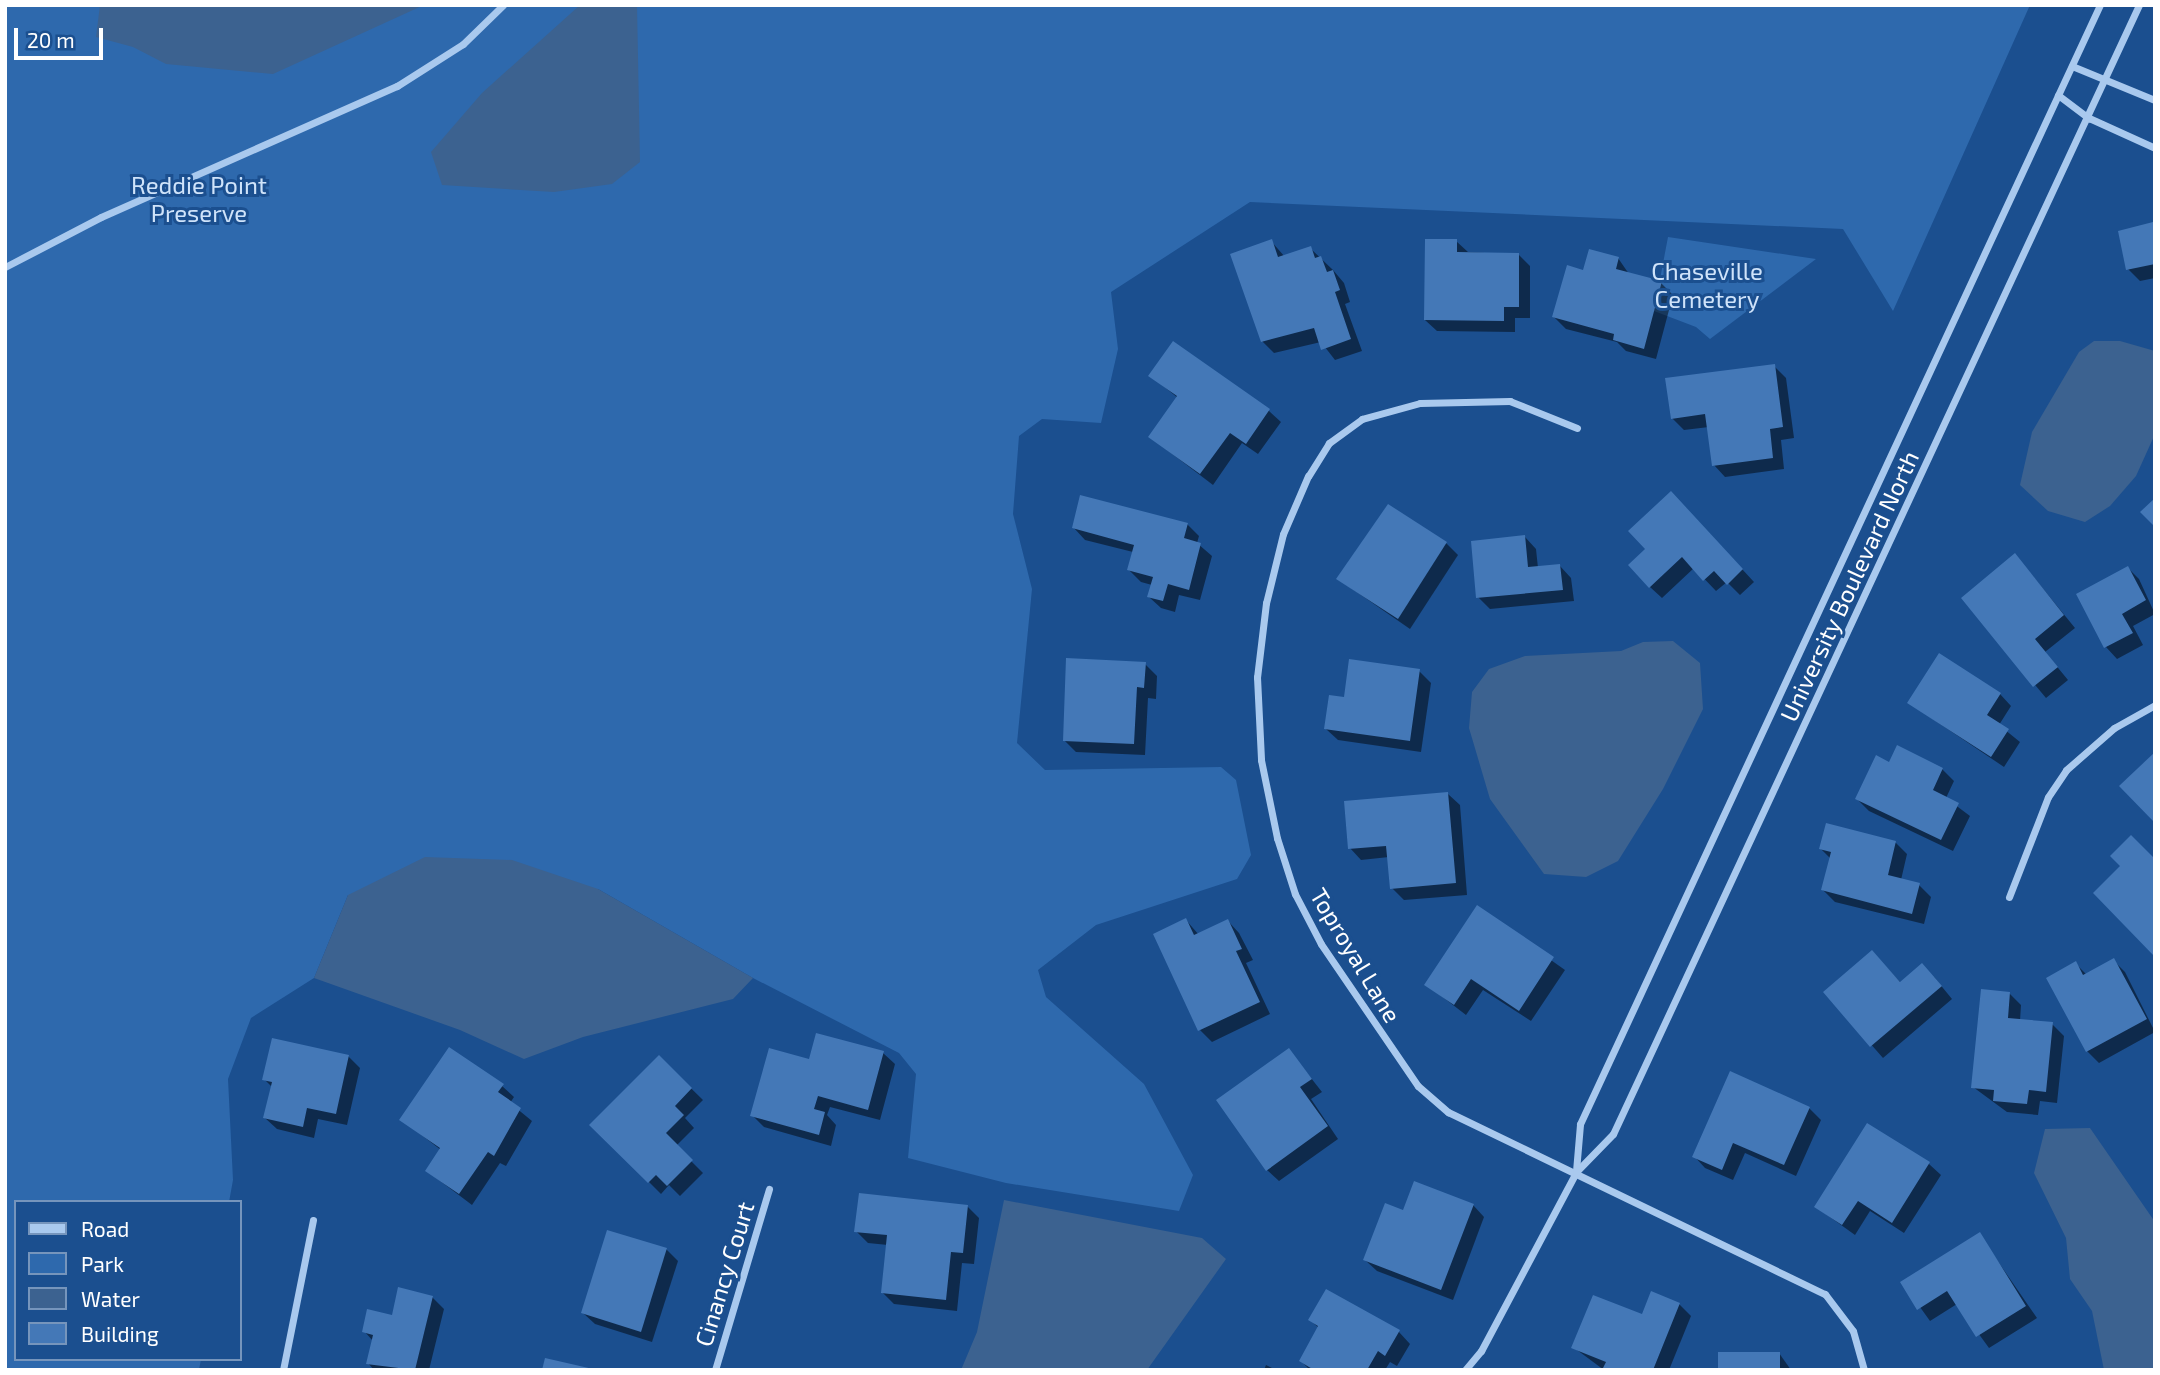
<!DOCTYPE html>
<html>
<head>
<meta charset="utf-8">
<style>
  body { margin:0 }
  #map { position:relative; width:2160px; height:1375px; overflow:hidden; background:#1b4f8f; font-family:"Exo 2",sans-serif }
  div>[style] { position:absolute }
  .green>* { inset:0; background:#2e69ad }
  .water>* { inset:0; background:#3c6290 }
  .shadow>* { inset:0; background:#0007 }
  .building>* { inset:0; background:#4478b7 }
  .street>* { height:7px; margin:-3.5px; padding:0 3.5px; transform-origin:3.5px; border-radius:3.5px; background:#a9c9ee }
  span { translate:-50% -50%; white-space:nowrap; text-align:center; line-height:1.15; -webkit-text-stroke:6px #1b4f8f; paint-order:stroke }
  .park-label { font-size:24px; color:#cfe3fa }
  .street-label { font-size:24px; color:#fff }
  .frame { position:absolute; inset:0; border:7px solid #fff; pointer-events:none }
  .legend { position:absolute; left:14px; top:1200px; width:228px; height:161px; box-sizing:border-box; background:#1b4f8f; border:2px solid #7695bc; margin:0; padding:9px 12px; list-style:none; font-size:21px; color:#fff }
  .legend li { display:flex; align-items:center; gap:14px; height:35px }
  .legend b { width:35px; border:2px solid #7695bc }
  .scale { position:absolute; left:14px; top:28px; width:89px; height:32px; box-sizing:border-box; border:4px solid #fff; border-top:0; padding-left:9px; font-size:21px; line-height:24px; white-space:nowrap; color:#fff; -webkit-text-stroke:5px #1b4f8f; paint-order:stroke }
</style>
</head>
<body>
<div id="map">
  <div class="green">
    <i style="clip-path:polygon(5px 5px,2030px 5px,1893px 311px,1843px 229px,1250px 202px,1111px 292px,1118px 349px,1101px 423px,1042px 419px,1019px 436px,1013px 514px,1032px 589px,1017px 743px,1045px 770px,1221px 767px,1236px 780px,1251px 855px,1237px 879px,1096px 925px,1038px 970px,1046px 997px,1144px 1084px,1193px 1175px,1179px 1211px,1006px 1183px,908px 1158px,916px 1074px,899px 1053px,753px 978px,598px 889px,348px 895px,314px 978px,251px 1018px,228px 1079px,233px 1180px,229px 1202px,16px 1202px,16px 1359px,201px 1359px,199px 1370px,5px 1370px)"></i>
    <i style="clip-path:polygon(1668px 237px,1816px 259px,1710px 339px,1696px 327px,1654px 311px)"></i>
  </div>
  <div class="water">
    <i style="clip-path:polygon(100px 5px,424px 5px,273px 74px,166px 64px,133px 47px,96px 37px)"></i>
    <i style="clip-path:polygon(580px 5px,637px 5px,640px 162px,612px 184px,554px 192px,442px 185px,431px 152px,482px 93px)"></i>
    <i style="clip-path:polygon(2094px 341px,2120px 341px,2155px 351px,2155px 434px,2136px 476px,2110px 506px,2085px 522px,2048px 511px,2020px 485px,2032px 432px,2079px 352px)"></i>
    <i style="clip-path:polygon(1673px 641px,1700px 663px,1703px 709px,1663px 789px,1618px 861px,1586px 877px,1544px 874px,1490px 799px,1469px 728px,1472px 692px,1489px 669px,1525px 656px,1621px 651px,1643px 642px)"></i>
    <i style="clip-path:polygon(425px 857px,512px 860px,598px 889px,753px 978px,733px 999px,583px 1037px,524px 1059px,460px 1030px,314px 978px,348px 895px)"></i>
    <i style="clip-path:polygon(2090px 1128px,2155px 1222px,2155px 1370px,2104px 1370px,2092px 1311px,2070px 1279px,2066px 1238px,2034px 1173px,2045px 1129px)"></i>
    <i style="clip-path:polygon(1004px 1200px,1202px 1238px,1226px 1259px,1147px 1370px,961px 1370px,977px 1332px)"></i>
  </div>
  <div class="shadow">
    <i style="clip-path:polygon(2153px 224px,2155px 278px,2140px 281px,2128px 269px)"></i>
    <i style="clip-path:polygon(1271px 241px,1285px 257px,1310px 248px,1333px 270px,1344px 283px,1350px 302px,1345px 304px,1362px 351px,1335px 360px,1321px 342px,1274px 353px,1262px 341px)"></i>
    <i style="clip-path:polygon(1456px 241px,1468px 252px,1519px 255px,1530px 266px,1530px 318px,1515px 318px,1515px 332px,1437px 331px,1425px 320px)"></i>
    <i style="clip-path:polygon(1618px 258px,1629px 274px,1661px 283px,1673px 295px,1656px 359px,1626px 351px,1617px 342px,1566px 329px,1554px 317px,1584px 272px)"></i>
    <i style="clip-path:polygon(1774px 366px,1786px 378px,1794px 438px,1781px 440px,1784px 469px,1725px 477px,1714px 465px,1709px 427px,1684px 430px,1672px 418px)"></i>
    <i style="clip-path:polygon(1151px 376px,1269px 411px,1281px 422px,1258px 454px,1242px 443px,1213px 485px,1150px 437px,1178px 398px)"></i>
    <i style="clip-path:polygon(1683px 505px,1754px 582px,1740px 595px,1727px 582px,1716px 591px,1694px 568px,1662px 598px,1650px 587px,1647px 549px)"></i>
    <i style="clip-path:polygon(1187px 524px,1199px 536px,1197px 543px,1212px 556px,1200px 600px,1179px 595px,1175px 612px,1161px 608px,1149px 597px,1152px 585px,1141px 582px,1129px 570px,1133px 552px,1085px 540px,1074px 528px)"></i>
    <i style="clip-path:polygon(1525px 537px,1536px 549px,1538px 568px,1560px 566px,1571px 578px,1574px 601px,1490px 609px,1478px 597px)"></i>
    <i style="clip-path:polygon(1446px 543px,1458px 555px,1410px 629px,1338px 579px)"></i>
    <i style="clip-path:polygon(2026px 568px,2075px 628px,2045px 652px,2068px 680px,2046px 698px,1963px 598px)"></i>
    <i style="clip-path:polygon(2128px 568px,2139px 579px,2155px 614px,2133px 626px,2143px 645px,2117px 659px,2106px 647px)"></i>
    <i style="clip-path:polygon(1145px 664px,1157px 676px,1156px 699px,1148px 698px,1145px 755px,1076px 752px,1064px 740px)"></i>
    <i style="clip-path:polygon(1419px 671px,1431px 683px,1421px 752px,1338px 740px,1326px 729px,1345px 699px)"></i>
    <i style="clip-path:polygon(2000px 694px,2011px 706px,1999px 725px,2020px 742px,2004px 767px,1909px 703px)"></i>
    <i style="clip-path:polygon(1890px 764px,1942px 769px,1954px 781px,1946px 798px,1970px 816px,1953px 851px,1869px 811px,1857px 799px)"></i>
    <i style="clip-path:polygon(1448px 794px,1460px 805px,1467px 895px,1404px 900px,1392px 888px,1389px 857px,1361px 860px,1350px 848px)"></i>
    <i style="clip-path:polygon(1896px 843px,1907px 854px,1901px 880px,1919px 885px,1931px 897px,1924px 924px,1835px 902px,1823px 890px,1831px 859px,1821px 849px)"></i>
    <i style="clip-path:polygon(1477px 908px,1565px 970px,1531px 1021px,1483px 990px,1466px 1015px,1427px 985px)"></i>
    <i style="clip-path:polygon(1186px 920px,1199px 935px,1228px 921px,1239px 933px,1253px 960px,1246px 963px,1270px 1014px,1212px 1042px,1200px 1030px,1155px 935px)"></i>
    <i style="clip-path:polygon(1872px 952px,1901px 983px,1934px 977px,1952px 999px,1883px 1058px,1825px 992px)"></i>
    <i style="clip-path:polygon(2113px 960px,2125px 972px,2155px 1032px,2099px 1063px,2087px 1051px,2076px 964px,2087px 975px)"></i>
    <i style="clip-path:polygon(2009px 993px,2021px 1005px,2020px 1021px,2052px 1024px,2064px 1036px,2057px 1103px,2040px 1101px,2038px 1115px,2007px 1112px,1973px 1087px)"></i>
    <i style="clip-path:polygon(1289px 1050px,1322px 1092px,1311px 1099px,1338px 1139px,1279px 1181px,1267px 1170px)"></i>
    <i style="clip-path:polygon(883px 1053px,895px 1064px,880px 1120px,830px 1107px,827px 1115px,836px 1125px,831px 1146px,764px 1127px,752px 1115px,810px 1061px)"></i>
    <i style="clip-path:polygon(348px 1056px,360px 1068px,347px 1125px,318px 1119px,314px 1138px,277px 1129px,265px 1118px,272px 1087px,264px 1079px)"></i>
    <i style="clip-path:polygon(659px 1057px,703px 1100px,685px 1118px,694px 1128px,676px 1146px,703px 1173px,680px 1196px,669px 1185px,661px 1194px,592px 1125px)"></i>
    <i style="clip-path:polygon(502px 1086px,514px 1097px,510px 1103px,532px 1121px,506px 1166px,500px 1163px,472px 1205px,427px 1171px,441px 1150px,402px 1120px)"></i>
    <i style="clip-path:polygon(1809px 1108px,1821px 1120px,1796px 1176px,1745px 1153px,1733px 1180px,1705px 1168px,1694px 1156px)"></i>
    <i style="clip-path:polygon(1929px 1164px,1941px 1175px,1904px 1233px,1870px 1211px,1855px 1235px,1816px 1207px)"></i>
    <i style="clip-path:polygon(1473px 1205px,1484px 1217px,1453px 1300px,1377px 1271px,1365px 1260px)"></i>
    <i style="clip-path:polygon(967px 1206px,979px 1218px,974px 1264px,962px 1263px,957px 1311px,894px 1304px,882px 1292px,888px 1245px,868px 1243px,856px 1231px)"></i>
    <i style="clip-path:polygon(1979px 1234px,2037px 1318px,1989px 1348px,1957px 1304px,1930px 1321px,1902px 1282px)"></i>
    <i style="clip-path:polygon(666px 1249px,678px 1261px,652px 1342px,595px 1324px,583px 1313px)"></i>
    <i style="clip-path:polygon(432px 1297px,444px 1309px,429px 1370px,374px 1370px,368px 1363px,373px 1341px,364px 1331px)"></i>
    <i style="clip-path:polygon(1679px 1304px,1691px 1316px,1669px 1370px,1604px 1370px,1573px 1347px)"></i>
    <i style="clip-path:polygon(1310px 1320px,1399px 1332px,1410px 1344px,1397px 1366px,1390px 1362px,1385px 1370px,1310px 1370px,1301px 1361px,1319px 1328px)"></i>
    <i style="clip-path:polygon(1779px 1353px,1791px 1370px,1720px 1370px)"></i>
    <i style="clip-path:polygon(1266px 1365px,1276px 1370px,1264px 1370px)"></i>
  </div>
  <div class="building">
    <i style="clip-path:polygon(2153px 222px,2155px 264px,2126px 270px,2118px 231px)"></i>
    <i style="clip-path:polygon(1272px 239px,1278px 257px,1311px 246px,1315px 258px,1321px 256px,1327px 272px,1333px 270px,1340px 290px,1335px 292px,1351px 339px,1321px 350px,1314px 328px,1261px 342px,1230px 254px)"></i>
    <i style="clip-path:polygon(1425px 239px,1457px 239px,1457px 252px,1519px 253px,1519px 307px,1504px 307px,1504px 321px,1424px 320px)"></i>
    <i style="clip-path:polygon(1589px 249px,1619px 257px,1616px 269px,1662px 281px,1644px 349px,1613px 340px,1614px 334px,1552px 317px,1567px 265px,1583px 270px)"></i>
    <i style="clip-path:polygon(1173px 341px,1270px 409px,1246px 444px,1230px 433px,1200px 474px,1148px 437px,1177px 396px,1148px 376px)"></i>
    <i style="clip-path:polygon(1775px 364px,1783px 427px,1770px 429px,1773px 458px,1712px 466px,1705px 414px,1671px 419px,1665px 378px)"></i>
    <i style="clip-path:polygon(1671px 491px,1743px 569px,1727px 585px,1714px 571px,1703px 581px,1682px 557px,1649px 588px,1628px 565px,1645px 549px,1628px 531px)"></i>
    <i style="clip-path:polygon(1080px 495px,1188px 523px,1184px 538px,1201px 543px,1189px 590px,1168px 584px,1163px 601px,1147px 597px,1153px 577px,1127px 570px,1134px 545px,1072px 528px)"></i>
    <i style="clip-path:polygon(2155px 498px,2155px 527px,2140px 512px)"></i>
    <i style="clip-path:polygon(1388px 504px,1447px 542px,1398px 619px,1336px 579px)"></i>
    <i style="clip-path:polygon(1525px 535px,1528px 567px,1560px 564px,1563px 590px,1476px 598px,1471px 541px)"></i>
    <i style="clip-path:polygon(2015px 553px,2064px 615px,2035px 639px,2058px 667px,2033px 687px,1961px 598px)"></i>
    <i style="clip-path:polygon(2128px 566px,2146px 600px,2122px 614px,2133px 633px,2104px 648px,2076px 594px)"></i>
    <i style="clip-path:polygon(1939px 653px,2001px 693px,1987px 715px,2009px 729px,1991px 757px,1907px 703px)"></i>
    <i style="clip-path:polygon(1066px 658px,1146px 662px,1144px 688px,1137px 687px,1134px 744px,1063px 741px)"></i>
    <i style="clip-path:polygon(1349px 659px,1420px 669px,1410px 741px,1324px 729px,1329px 695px,1344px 697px)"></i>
    <i style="clip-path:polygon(1897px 745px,1943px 768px,1933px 790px,1959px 803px,1941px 840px,1855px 799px,1876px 755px,1889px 762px)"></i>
    <i style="clip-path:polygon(2155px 752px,2155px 823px,2119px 786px)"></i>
    <i style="clip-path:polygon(1448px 792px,1456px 883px,1390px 889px,1386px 846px,1348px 849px,1344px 801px)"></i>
    <i style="clip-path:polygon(1826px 823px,1896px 841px,1888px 875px,1920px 883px,1912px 914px,1821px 890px,1831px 852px,1819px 849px)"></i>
    <i style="clip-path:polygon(2131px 835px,2155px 859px,2155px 957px,2093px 893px,2120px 866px,2110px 856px)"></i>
    <i style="clip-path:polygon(1477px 905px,1554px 957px,1519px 1011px,1471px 979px,1454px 1005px,1424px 985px)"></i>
    <i style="clip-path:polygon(1186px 918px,1194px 935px,1228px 919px,1242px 949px,1236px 951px,1260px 1002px,1198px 1031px,1153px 934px)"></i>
    <i style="clip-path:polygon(1872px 950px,1900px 982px,1922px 963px,1942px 986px,1870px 1047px,1823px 992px)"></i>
    <i style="clip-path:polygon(2114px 958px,2147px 1019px,2086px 1052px,2046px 978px,2076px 961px,2083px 975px)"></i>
    <i style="clip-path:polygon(1981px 989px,2010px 992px,2008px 1018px,2053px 1022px,2046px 1092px,2029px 1090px,2027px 1104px,1993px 1101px,1994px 1090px,1971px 1088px)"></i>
    <i style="clip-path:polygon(816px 1033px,884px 1051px,868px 1110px,818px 1096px,814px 1109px,825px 1112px,819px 1135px,750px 1116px,769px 1048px,809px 1059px)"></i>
    <i style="clip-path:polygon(272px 1038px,349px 1055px,336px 1114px,307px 1108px,303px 1127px,263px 1118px,272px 1082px,262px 1080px)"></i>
    <i style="clip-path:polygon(449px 1047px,504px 1084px,498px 1092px,521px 1108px,494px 1156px,488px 1152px,459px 1194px,425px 1171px,440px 1148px,399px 1120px)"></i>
    <i style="clip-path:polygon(1289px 1048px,1312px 1079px,1300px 1087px,1328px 1126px,1266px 1171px,1216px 1100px)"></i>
    <i style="clip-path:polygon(659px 1055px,692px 1088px,675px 1106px,684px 1115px,666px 1133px,693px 1160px,667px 1186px,656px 1175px,648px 1183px,589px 1125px)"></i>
    <i style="clip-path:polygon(1730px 1071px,1810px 1107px,1784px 1165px,1733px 1143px,1722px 1170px,1692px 1157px)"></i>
    <i style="clip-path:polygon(1867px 1123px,1930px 1162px,1892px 1223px,1858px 1201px,1842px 1225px,1814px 1207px)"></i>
    <i style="clip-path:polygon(1414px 1181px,1474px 1204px,1441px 1290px,1363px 1260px,1385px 1203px,1403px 1210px)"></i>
    <i style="clip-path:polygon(859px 1193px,968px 1205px,963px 1253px,951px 1252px,946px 1300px,881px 1293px,887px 1235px,854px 1232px)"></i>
    <i style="clip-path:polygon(607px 1230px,667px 1248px,641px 1332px,581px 1313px)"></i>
    <i style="clip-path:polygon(1980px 1232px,2026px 1306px,1976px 1337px,1947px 1291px,1917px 1310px,1900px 1282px)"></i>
    <i style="clip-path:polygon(398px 1287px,433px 1296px,415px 1370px,366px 1364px,373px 1335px,362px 1332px,367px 1309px,392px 1315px)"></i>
    <i style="clip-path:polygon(1326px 1289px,1400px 1330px,1385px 1356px,1378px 1351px,1367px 1370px,1314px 1370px,1299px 1361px,1318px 1326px,1308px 1320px)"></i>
    <i style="clip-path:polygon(1651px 1291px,1680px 1303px,1653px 1370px,1602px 1370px,1606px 1362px,1571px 1348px,1593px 1295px,1642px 1314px)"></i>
    <i style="clip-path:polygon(1718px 1352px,1780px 1352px,1780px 1370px,1718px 1370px)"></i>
    <i style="clip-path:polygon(545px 1358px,593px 1369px,593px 1370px,542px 1370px)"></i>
  </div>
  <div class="street">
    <i style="left:2072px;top:66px;width:90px;rotate:22.3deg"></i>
    <i style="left:2058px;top:95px;width:39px;rotate:37deg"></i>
    <i style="left:2089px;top:118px;width:72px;rotate:24.4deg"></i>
    <i style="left:5px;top:267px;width:108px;rotate:-27.5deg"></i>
    <i style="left:101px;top:217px;width:324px;rotate:-23.9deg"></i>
    <i style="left:397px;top:86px;width:78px;rotate:-32.5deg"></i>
    <i style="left:463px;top:44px;width:56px;rotate:-44.3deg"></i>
    <i style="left:1577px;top:428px;width:72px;rotate:-158.1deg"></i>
    <i style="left:1510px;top:401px;width:90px;rotate:178.7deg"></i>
    <i style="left:1420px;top:403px;width:60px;rotate:164.6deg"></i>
    <i style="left:1362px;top:419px;width:41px;rotate:144deg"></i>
    <i style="left:1329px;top:443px;width:39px;rotate:122deg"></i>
    <i style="left:1308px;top:476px;width:63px;rotate:113.3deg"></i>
    <i style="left:1283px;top:534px;width:71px;rotate:103.8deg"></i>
    <i style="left:1266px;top:603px;width:75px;rotate:96.9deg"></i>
    <i style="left:1257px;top:677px;width:83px;rotate:87.2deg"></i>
    <i style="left:1261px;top:760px;width:80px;rotate:78.4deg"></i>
    <i style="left:1277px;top:838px;width:59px;rotate:72.2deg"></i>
    <i style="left:1295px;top:894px;width:56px;rotate:62.5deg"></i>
    <i style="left:1321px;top:944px;width:172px;rotate:55.7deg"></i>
    <i style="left:1418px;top:1086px;width:40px;rotate:41deg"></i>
    <i style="left:1448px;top:1112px;width:419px;rotate:25.8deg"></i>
    <i style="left:1825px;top:1294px;width:46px;rotate:52.9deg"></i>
    <i style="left:1853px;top:1331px;width:41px;rotate:74.2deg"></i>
    <i style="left:2009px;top:897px;width:107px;rotate:-68.7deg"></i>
    <i style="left:2048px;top:797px;width:32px;rotate:-56deg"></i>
    <i style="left:2066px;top:770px;width:64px;rotate:-41.2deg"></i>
    <i style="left:2114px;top:728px;width:47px;rotate:-29.3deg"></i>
    <i style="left:1576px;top:1171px;width:47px;rotate:-85.1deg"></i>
    <i style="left:1580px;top:1124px;width:1234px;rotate:-65.08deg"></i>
    <i style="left:283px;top:1370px;width:153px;rotate:-78.7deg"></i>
    <i style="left:715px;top:1370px;width:189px;rotate:-73.4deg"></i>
    <i style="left:1465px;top:1370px;width:25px;rotate:-50deg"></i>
    <i style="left:1481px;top:1351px;width:203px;rotate:-62deg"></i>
    <i style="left:1576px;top:1172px;width:53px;rotate:-45.8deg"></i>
    <i style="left:1613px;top:1134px;width:1246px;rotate:-65.02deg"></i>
  </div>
  <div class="park-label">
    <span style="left:199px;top:199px">Reddie Point<br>Preserve</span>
    <span style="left:1707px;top:285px">Chaseville<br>Cemetery</span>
  </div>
  <div class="street-label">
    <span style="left:1849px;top:586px;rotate:-65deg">University Boulevard North</span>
    <span style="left:1356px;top:955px;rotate:59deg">Toproyal Lane</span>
    <span style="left:724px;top:1274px;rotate:-73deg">Cinancy Court</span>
  </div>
  <div class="frame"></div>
  <ul class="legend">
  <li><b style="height:9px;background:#a9c9ee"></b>Road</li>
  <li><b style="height:19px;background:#2e69ad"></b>Park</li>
  <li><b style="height:19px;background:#3c6290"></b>Water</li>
  <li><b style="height:19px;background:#4478b7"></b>Building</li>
  </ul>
  <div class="scale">20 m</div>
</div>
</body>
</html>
